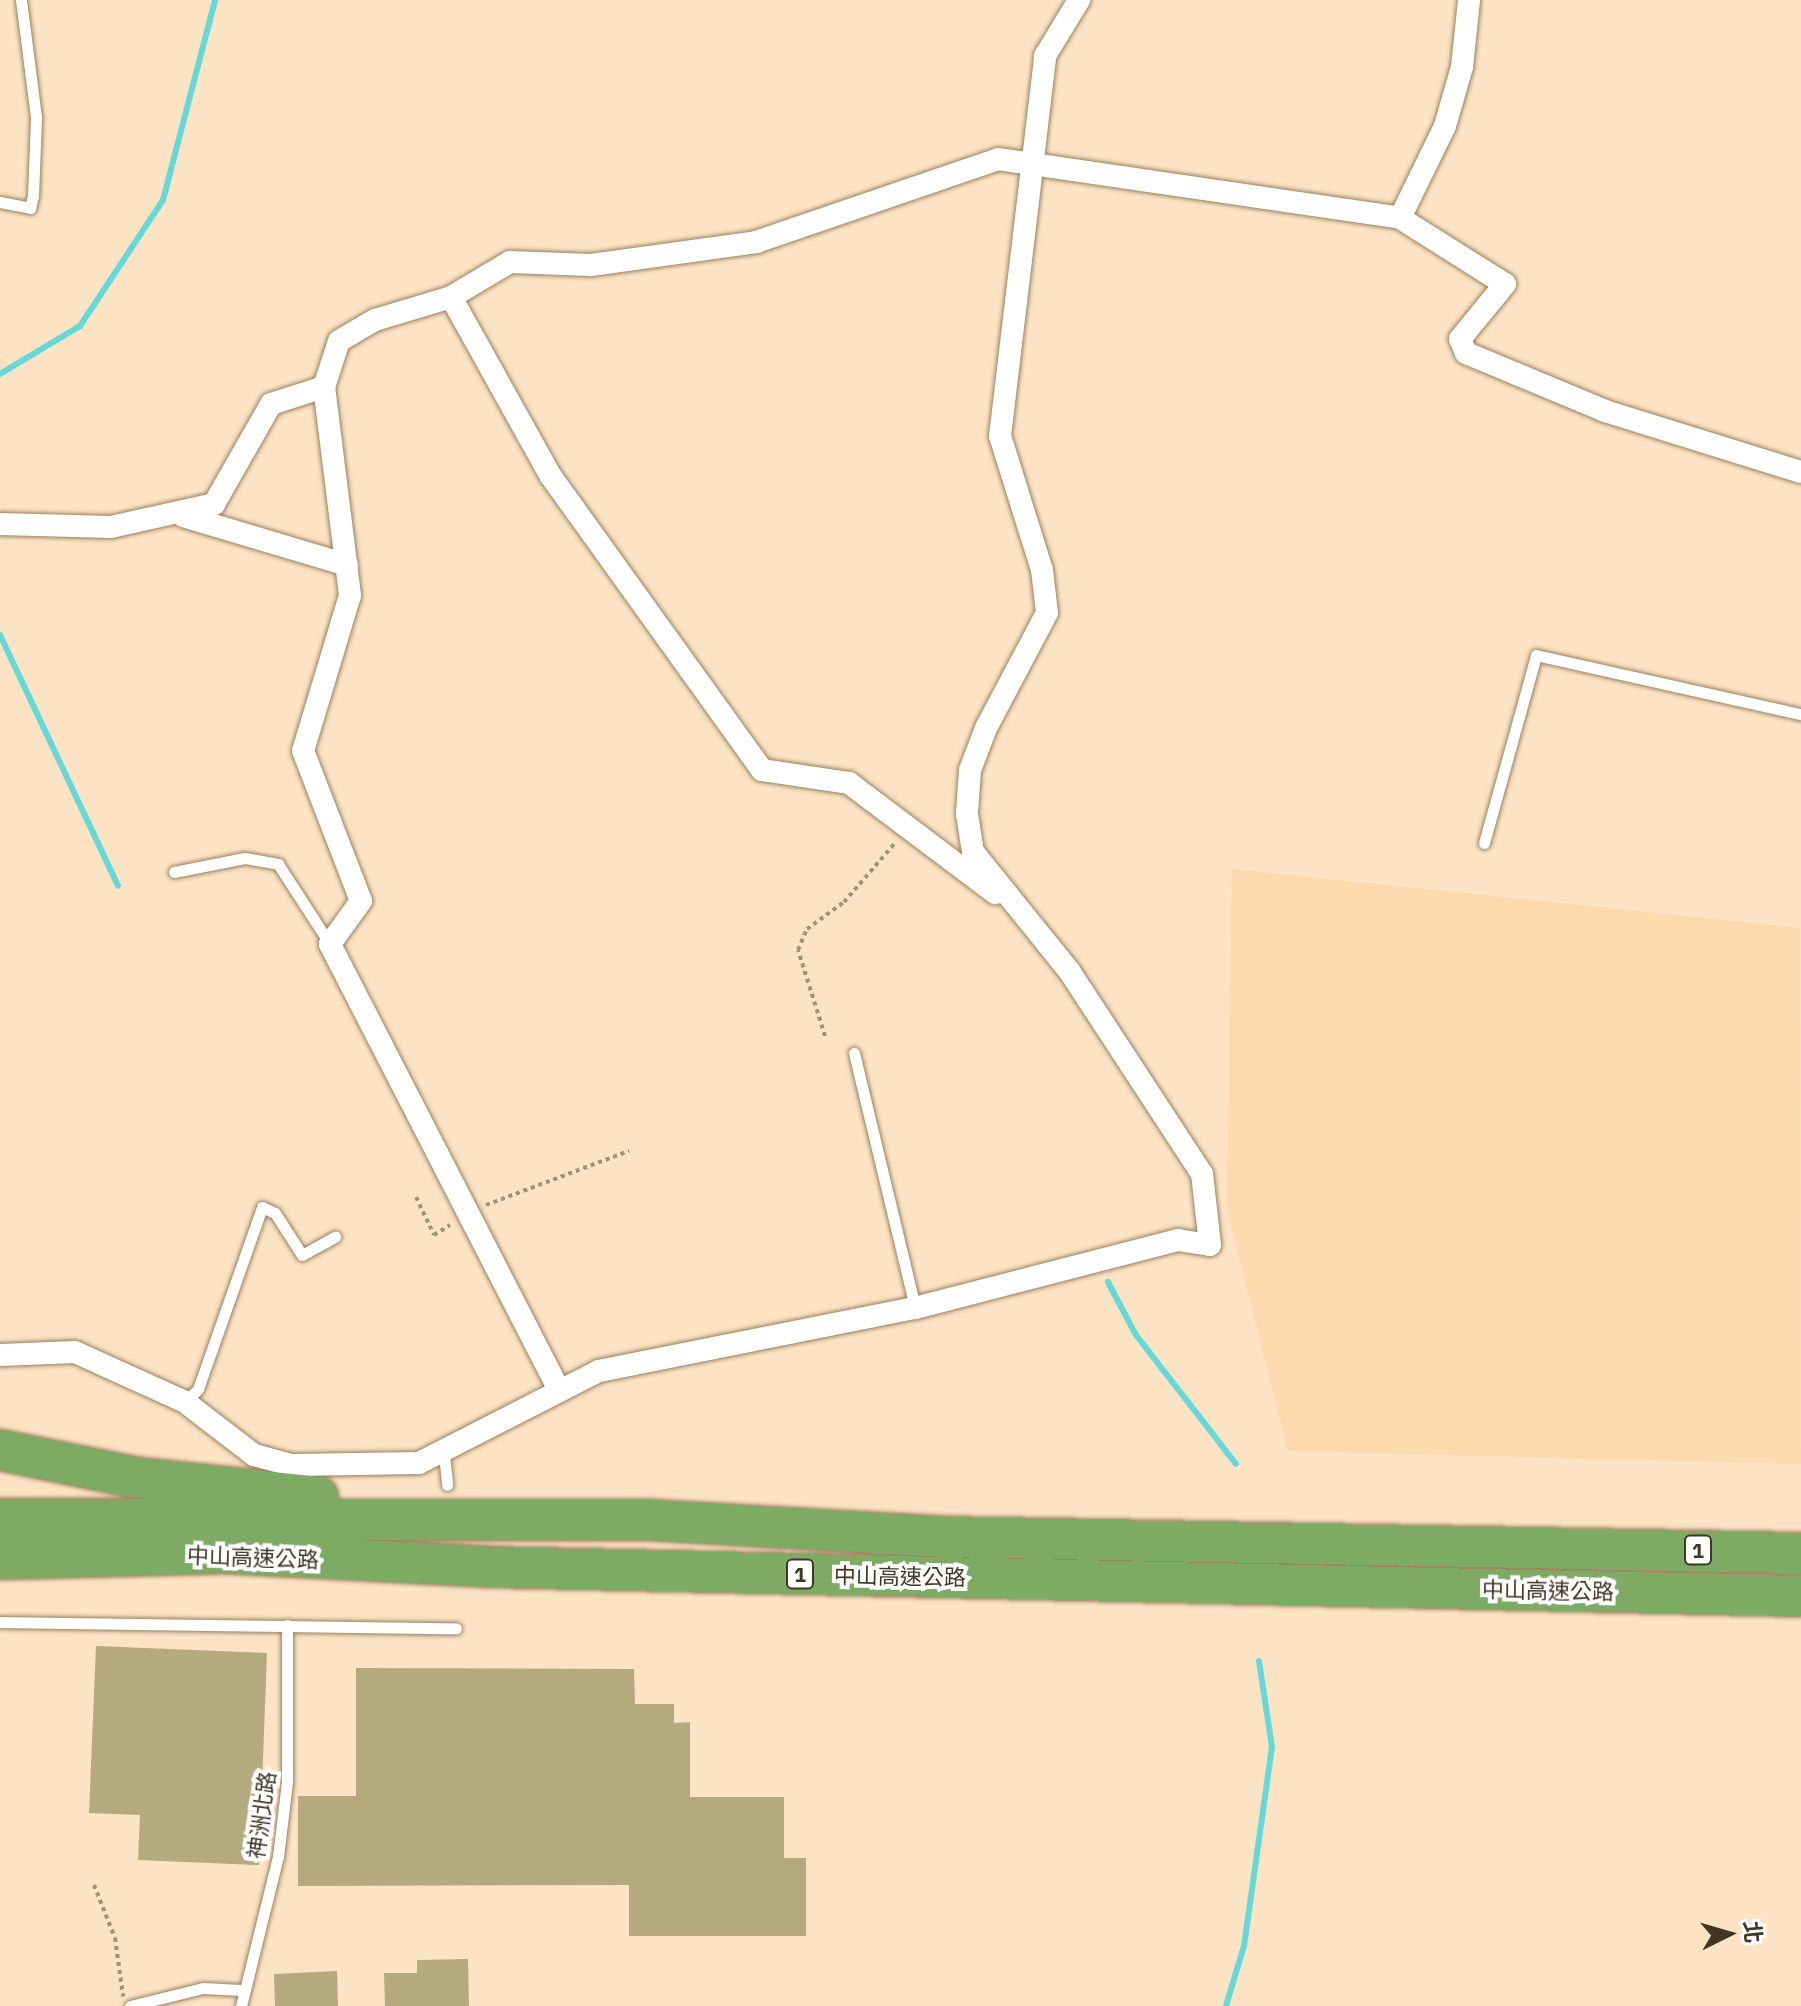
<!DOCTYPE html>
<html>
<head>
<meta charset="utf-8">
<style>
  body { margin:0 }
  #map { position:relative; width:1801px; height:2006px; overflow:hidden; background:#fbe3c4; font-family:"IBM Plex Sans","Noto Sans TC",sans-serif }
  div>[style] { position:absolute }
  .built>* { inset:0; background:#fcdaad }
  .stream>* { height:6px; margin:-3px; padding:0 3px; transform-origin:3px; border-radius:3px; background:#66d8d7 }
  .building>* { inset:0; background:#b5a97e }
  .path>* { height:4px; margin-top:-2px; transform-origin:0; background:repeating-linear-gradient(90deg,#a39079 0 4px,transparent 0 8px) }
  .roads { filter:drop-shadow(0 0 2px #9b805c) drop-shadow(0 0 2px #9b805c) }
  .service>* { height:11px; margin:-5.5px; padding:0 5.5px; transform-origin:5.5px; border-radius:5.5px; background:#fff }
  .minor>* { height:22px; margin:-11px; padding:0 11px; transform-origin:11px; border-radius:11px; background:#fff }
  .motorway>* { height:40px; margin:-20px; padding:0 20px; transform-origin:20px; border-radius:20px; background:#7eab64 }
  span { translate:-50% -50%; white-space:nowrap; text-align:center; line-height:1.15; -webkit-text-stroke:8px #fff; paint-order:stroke }
  .shield-label span { padding:2px 6px; background:#fff; border:2px solid; border-radius:6px; -webkit-text-stroke-width:0 }
  .shield-label { font-size:20px; color:#413526; font-weight:700 }
  .street-label { font-size:22px; color:#413526 }
  .north { position:absolute; left:1689px; top:1894px; width:80px; height:80px; -webkit-text-stroke:6px #fff; paint-order:stroke; rotate:85deg; font-size:22px; font-weight:700; line-height:32px; text-align:center; color:#413526 }
  .north::after { content:''; display:block; margin:auto; width:28px; height:36px; background:#413526; clip-path:polygon(50% 0,100% 100%,50% 72%,0 100%) }
</style>
</head>
<body>
<div id="map">
  <div class="built">
    <i style="clip-path:polygon(1232px 869px,1800px 928px,1801px 1464px,1288px 1451px,1227px 1208px)"></i>
  </div>
  <div class="stream">
    <i style="left:0;top:374px;width:93px;rotate:-31deg"></i>
    <i style="left:80px;top:326px;width:151px;rotate:-56.6deg"></i>
    <i style="left:163px;top:200px;width:207px;rotate:-75.4deg"></i>
    <i style="left:0;top:635px;width:277px;rotate:64.8deg"></i>
    <i style="left:1108px;top:1282px;width:60px;rotate:62.2deg"></i>
    <i style="left:1136px;top:1335px;width:163px;rotate:52.2deg"></i>
    <i style="left:1226px;top:2006px;width:63px;rotate:-73.3deg"></i>
    <i style="left:1244px;top:1946px;width:201px;rotate:-82deg"></i>
    <i style="left:1272px;top:1747px;width:87px;rotate:-98.6deg"></i>
  </div>
  <div class="building">
    <i style="clip-path:polygon(96px 1646px,267px 1653px,259px 1865px,138px 1860px,140px 1815px,89px 1813px)"></i>
    <i style="clip-path:polygon(356px 1668px,634px 1669px,635px 1704px,674px 1704px,674px 1723px,690px 1722px,690px 1797px,784px 1797px,784px 1858px,806px 1858px,806px 1936px,629px 1936px,629px 1885px,298px 1886px,298px 1796px,356px 1796px)"></i>
    <i style="clip-path:polygon(468px 1959px,469px 2006px,385px 2006px,384px 1973px,417px 1973px,417px 1960px)"></i>
    <i style="clip-path:polygon(337px 1971px,338px 2006px,275px 2006px,274px 1974px)"></i>
  </div>
  <div class="path">
    <i style="left:825px;top:1036px;width:90px;rotate:-107.4deg"></i>
    <i style="left:798px;top:950px;width:23px;rotate:-67deg"></i>
    <i style="left:807px;top:929px;width:46px;rotate:-36.1deg"></i>
    <i style="left:844px;top:902px;width:79px;rotate:-49.1deg"></i>
    <i style="left:416px;top:1197px;width:42px;rotate:64.7deg"></i>
    <i style="left:434px;top:1235px;width:19px;rotate:-32deg"></i>
    <i style="left:486px;top:1205px;width:153px;rotate:-20.7deg"></i>
    <i style="left:94px;top:1885px;width:57px;rotate:68.4deg"></i>
    <i style="left:115px;top:1938px;width:59px;rotate:82.1deg"></i>
  </div>
  <div class="roads">
    <div class="service">
      <i style="left:0;top:202px;width:31px;rotate:11deg"></i>
      <i style="left:30px;top:208px;width:12px;rotate:-76deg"></i>
      <i style="left:33px;top:196px;width:79px;rotate:-87.8deg"></i>
      <i style="left:36px;top:117px;width:118px;rotate:-97.3deg"></i>
      <i style="left:1484px;top:843px;width:195px;rotate:-74.5deg"></i>
      <i style="left:1536px;top:655px;width:271px;rotate:12.6deg"></i>
      <i style="left:174px;top:872px;width:72px;rotate:-11.2deg"></i>
      <i style="left:245px;top:858px;width:34px;rotate:10deg"></i>
      <i style="left:278px;top:864px;width:95px;rotate:57deg"></i>
      <i style="left:854px;top:1053px;width:262px;rotate:76.5deg"></i>
      <i style="left:185px;top:1402px;width:18px;rotate:-45deg"></i>
      <i style="left:198px;top:1389px;width:193px;rotate:-70.6deg"></i>
      <i style="left:262px;top:1207px;width:14px;rotate:25deg"></i>
      <i style="left:275px;top:1213px;width:50px;rotate:57.3deg"></i>
      <i style="left:302px;top:1255px;width:38px;rotate:-29deg"></i>
      <i style="left:444px;top:1454px;width:31px;rotate:84deg"></i>
      <i style="left:0;top:1622px;width:456px;rotate:0.8deg"></i>
      <i style="left:130px;top:2006px;width:75px;rotate:-13.9deg"></i>
      <i style="left:203px;top:1988px;width:38px;rotate:3deg"></i>
      <i style="left:241px;top:2006px;width:154px;rotate:-76.1deg"></i>
      <i style="left:278px;top:1857px;width:77px;rotate:-83.2deg"></i>
      <i style="left:287px;top:1781px;width:156px;rotate:-90deg"></i>
    </div>
    <div class="minor">
      <i style="left:1400px;top:218px;width:102px;rotate:-63.9deg"></i>
      <i style="left:1445px;top:126px;width:61px;rotate:-73.9deg"></i>
      <i style="left:1462px;top:67px;width:67px;rotate:-84deg"></i>
      <i style="left:451px;top:297px;width:204px;rotate:60.9deg"></i>
      <i style="left:550px;top:475px;width:363px;rotate:54.3deg"></i>
      <i style="left:762px;top:770px;width:88px;rotate:8.5deg"></i>
      <i style="left:849px;top:783px;width:183px;rotate:37deg"></i>
      <i style="left:183px;top:516px;width:171px;rotate:16.6deg"></i>
      <i style="left:0;top:524px;width:111px;rotate:1.5deg"></i>
      <i style="left:111px;top:527px;width:106px;rotate:-12.6deg"></i>
      <i style="left:214px;top:504px;width:115px;rotate:-60.3deg"></i>
      <i style="left:271px;top:404px;width:56px;rotate:-17.8deg"></i>
      <i style="left:0;top:1355px;width:75px;rotate:-2.3deg"></i>
      <i style="left:75px;top:1352px;width:121px;rotate:24.4deg"></i>
      <i style="left:185px;top:1402px;width:87px;rotate:37.5deg"></i>
      <i style="left:254px;top:1455px;width:39px;rotate:15deg"></i>
      <i style="left:292px;top:1465px;width:127px;rotate:-0.9deg"></i>
      <i style="left:419px;top:1463px;width:202px;rotate:-27.1deg"></i>
      <i style="left:599px;top:1371px;width:322px;rotate:-11.3deg"></i>
      <i style="left:915px;top:1308px;width:272px;rotate:-14.5deg"></i>
      <i style="left:1178px;top:1240px;width:32px;rotate:9deg"></i>
      <i style="left:1210px;top:1245px;width:71px;rotate:-96.4deg"></i>
      <i style="left:1202px;top:1174px;width:241px;rotate:-123.2deg"></i>
      <i style="left:1070px;top:972px;width:154px;rotate:-128.9deg"></i>
      <i style="left:973px;top:852px;width:39px;rotate:-99deg"></i>
      <i style="left:967px;top:813px;width:43px;rotate:-86deg"></i>
      <i style="left:970px;top:770px;width:45px;rotate:-69.1deg"></i>
      <i style="left:986px;top:728px;width:130px;rotate:-62.1deg"></i>
      <i style="left:1047px;top:613px;width:43px;rotate:-96.6deg"></i>
      <i style="left:1042px;top:570px;width:140px;rotate:-107.4deg"></i>
      <i style="left:1000px;top:436px;width:383px;rotate:-83.2deg"></i>
      <i style="left:1045px;top:56px;width:66px;rotate:-58.7deg"></i>
      <i style="left:557px;top:1386px;width:497px;rotate:-117.2deg"></i>
      <i style="left:330px;top:944px;width:53px;rotate:-54.2deg"></i>
      <i style="left:361px;top:901px;width:161px;rotate:-111.1deg"></i>
      <i style="left:303px;top:751px;width:163px;rotate:-73.2deg"></i>
      <i style="left:350px;top:595px;width:210px;rotate:-97.1deg"></i>
      <i style="left:324px;top:387px;width:48px;rotate:-71.9deg"></i>
      <i style="left:339px;top:341px;width:42px;rotate:-30.3deg"></i>
      <i style="left:375px;top:320px;width:79px;rotate:-16.8deg"></i>
      <i style="left:451px;top:297px;width:69px;rotate:-30.7deg"></i>
      <i style="left:510px;top:262px;width:81px;rotate:2.1deg"></i>
      <i style="left:591px;top:265px;width:167px;rotate:-7.9deg"></i>
      <i style="left:756px;top:242px;width:256px;rotate:-18.9deg"></i>
      <i style="left:998px;top:159px;width:406px;rotate:8.3deg"></i>
      <i style="left:1400px;top:218px;width:124px;rotate:32.2deg"></i>
      <i style="left:1505px;top:284px;width:71px;rotate:129.3deg"></i>
      <i style="left:1460px;top:339px;width:15px;rotate:67deg"></i>
      <i style="left:1466px;top:353px;width:151px;rotate:22.6deg"></i>
      <i style="left:1605px;top:411px;width:205px;rotate:17.3deg"></i>
    </div>
    <div class="motorway">
      <i style="left:0;top:1450px;width:141px;rotate:11.5deg"></i>
      <i style="left:138px;top:1478px;width:181px;rotate:6deg"></i>
      <i style="left:0;top:1519px;width:649px;rotate:0.09deg"></i>
      <i style="left:649px;top:1520px;width:294px;rotate:3.3deg"></i>
      <i style="left:943px;top:1537px;width:858px;rotate:1.07deg"></i>
      <i style="left:0;top:1559px;width:226px;rotate:-1.5deg"></i>
      <i style="left:226px;top:1553px;width:263px;rotate:3deg"></i>
      <i style="left:489px;top:1567px;width:1312px;rotate:1.27deg"></i>
    </div>
  </div>
  <div class="shield-label">
    <span style="left:1698px;top:1550px">1</span>
    <span style="left:800px;top:1574px">1</span>
  </div>
  <div class="street-label">
    <span style="left:253px;top:1557px;rotate:2deg">中山高速公路</span>
    <span style="left:900px;top:1576px;rotate:1deg">中山高速公路</span>
    <span style="left:1548px;top:1590px;rotate:1deg">中山高速公路</span>
    <span style="left:261px;top:1815px;rotate:-82deg">神洲北路</span>
  </div>
  <div class="north">北</div>
</div>
</body>
</html>
